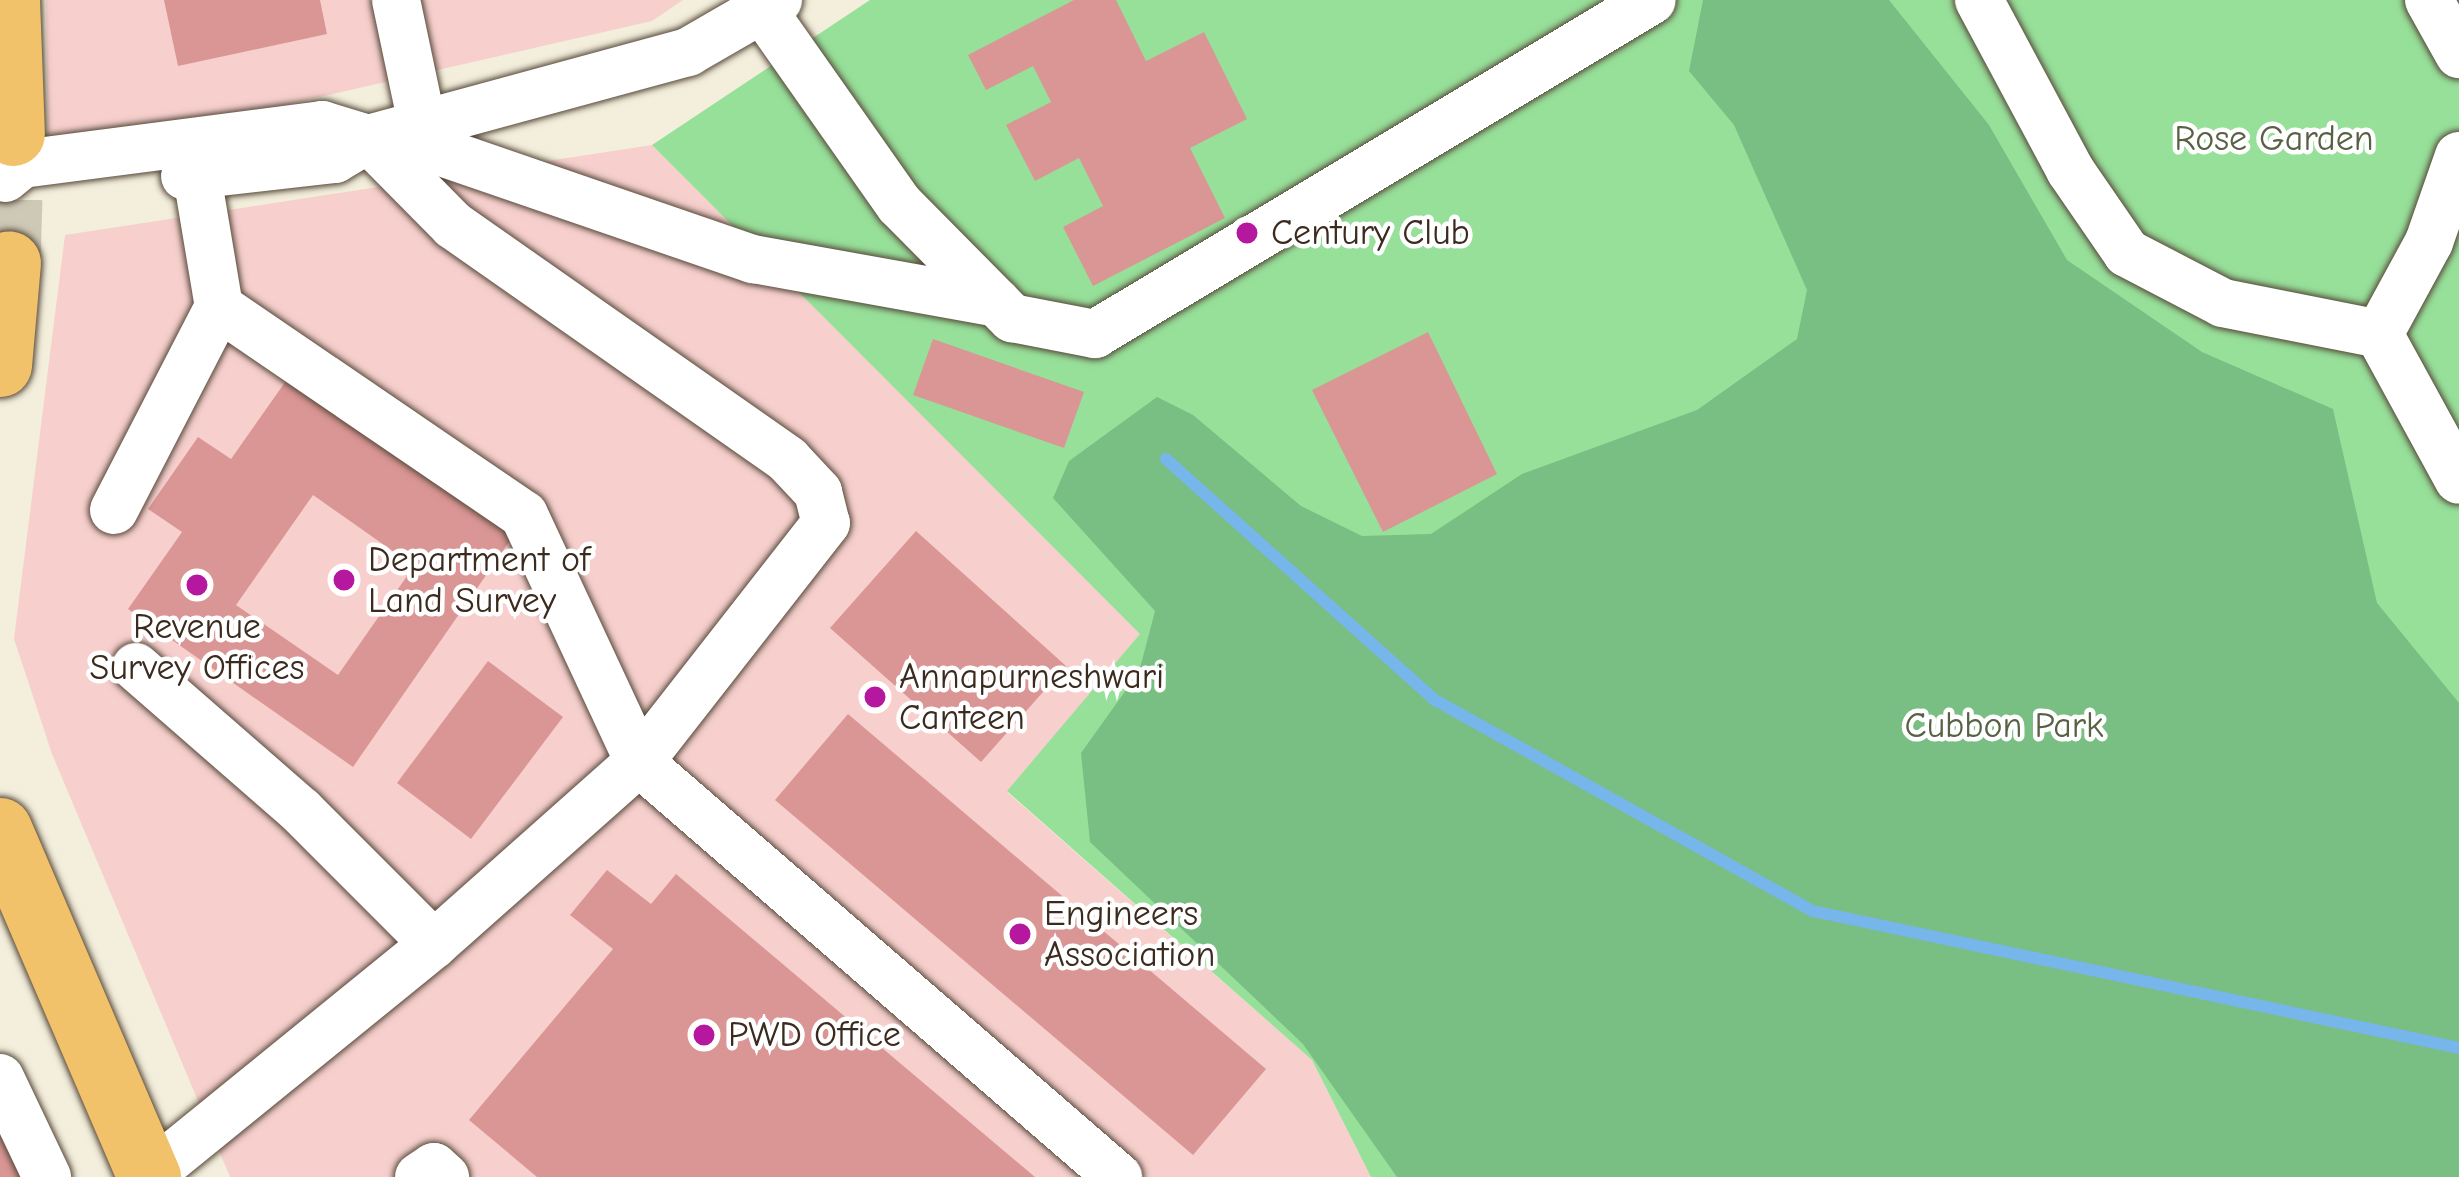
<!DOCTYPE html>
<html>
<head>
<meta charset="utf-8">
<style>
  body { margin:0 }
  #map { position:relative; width:2459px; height:1177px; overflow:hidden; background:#f3efdc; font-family:"Comic Neue",sans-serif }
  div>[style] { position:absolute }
  .built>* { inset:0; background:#f7d0ce }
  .green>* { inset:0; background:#97e09a }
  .forest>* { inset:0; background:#79be82 }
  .stream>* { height:12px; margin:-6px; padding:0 6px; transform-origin:6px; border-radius:6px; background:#77b6ea }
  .building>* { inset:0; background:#da9694 }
  .major-tunnel>* { height:63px; margin-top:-31.5px; transform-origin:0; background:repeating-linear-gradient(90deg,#cec8b6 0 63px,transparent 0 95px) }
  .roads { filter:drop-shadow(0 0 3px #57483a) drop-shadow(0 0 3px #57483a) }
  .minor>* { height:48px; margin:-24px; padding:0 24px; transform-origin:24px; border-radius:24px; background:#fff }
  .major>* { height:63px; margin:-31.5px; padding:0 31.5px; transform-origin:31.5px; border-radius:31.5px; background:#f2c26a }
  .dots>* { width:33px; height:33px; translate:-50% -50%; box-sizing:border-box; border:6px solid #fff; border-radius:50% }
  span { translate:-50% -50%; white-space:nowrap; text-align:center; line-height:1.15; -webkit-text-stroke:9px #fff; paint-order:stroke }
  .park-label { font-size:36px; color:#576143 }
  .poi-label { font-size:36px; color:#3b2a1e }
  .left { translate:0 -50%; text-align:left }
</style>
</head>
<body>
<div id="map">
  <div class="built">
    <i style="clip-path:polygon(46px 0,683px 0,652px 21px,48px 159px)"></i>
    <i style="clip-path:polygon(652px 145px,1141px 634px,1007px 792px,1312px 1060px,1371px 1177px,230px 1177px,52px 754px,14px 639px,65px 235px)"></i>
  </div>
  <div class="green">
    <i style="clip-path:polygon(870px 0,2459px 0,2459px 1177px,1371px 1177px,1312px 1060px,1007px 791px,1140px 634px,652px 145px)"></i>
  </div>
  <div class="forest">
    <i style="clip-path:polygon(1703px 0,1889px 0,1989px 125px,2067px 260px,2202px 352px,2333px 409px,2377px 603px,2459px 703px,2459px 1177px,1397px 1177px,1303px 1044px,1090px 842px,1081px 753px,1139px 672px,1155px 611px,1053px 498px,1069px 461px,1157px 397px,1193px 415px,1301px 506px,1362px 536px,1431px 534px,1522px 474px,1697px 410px,1797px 339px,1807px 290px,1734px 125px,1689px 71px)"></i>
  </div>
  <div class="stream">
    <i style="left:1166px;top:459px;width:361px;rotate:41.9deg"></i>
    <i style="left:1435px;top:700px;width:433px;rotate:29.2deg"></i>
    <i style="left:1813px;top:911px;width:660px;rotate:11.97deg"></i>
  </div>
  <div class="building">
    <i style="clip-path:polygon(164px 0,320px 0,327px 34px,178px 66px)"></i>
    <i style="clip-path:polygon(1074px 0,1116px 0,1146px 61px,1204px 32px,1247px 119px,1190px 148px,1225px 218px,1093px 286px,1063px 227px,1103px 206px,1079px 158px,1035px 181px,1006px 125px,1051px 102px,1033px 66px,986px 90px,968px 55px)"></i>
    <i style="clip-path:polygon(1428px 332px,1497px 474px,1383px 532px,1312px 390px)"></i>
    <i style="clip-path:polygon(933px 339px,1084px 392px,1064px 448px,913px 395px)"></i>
    <i style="clip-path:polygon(evenodd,288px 378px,514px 535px,353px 767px,128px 609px,182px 532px,148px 509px,198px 437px,231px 459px,288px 378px,313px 495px,414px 566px,338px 675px,236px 605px,313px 495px)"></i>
    <i style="clip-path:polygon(916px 531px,1066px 666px,981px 762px,830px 628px)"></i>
    <i style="clip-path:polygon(488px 661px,563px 717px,471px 839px,397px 783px)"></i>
    <i style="clip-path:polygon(848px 714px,1266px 1069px,1193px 1155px,775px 800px)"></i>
    <i style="clip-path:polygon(607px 870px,651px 904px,676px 874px,1035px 1177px,537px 1177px,469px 1120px,613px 949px,570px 915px)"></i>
    <i style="clip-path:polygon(0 1118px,28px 1177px,0 1177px)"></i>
  </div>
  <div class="major-tunnel">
    <i style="left:9px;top:262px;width:128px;rotate:-88.2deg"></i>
  </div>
  <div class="roads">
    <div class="minor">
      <i style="left:396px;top:0;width:150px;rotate:78.1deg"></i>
      <i style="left:427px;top:147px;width:345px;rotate:19deg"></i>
      <i style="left:753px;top:259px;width:248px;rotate:10.2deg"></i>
      <i style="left:1979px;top:0;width:193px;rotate:61.8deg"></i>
      <i style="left:2070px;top:170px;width:101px;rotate:55.5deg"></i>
      <i style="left:2127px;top:253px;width:108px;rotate:27.5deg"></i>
      <i style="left:2223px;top:303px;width:159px;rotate:11.2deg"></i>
      <i style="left:2379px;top:334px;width:166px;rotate:61.3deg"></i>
      <i style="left:2429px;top:0;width:62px;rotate:60.9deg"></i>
      <i style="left:764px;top:12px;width:235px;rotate:54.9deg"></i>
      <i style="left:899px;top:204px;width:161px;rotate:45.3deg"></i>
      <i style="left:1012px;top:318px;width:85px;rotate:10.9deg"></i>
      <i style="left:1095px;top:334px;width:649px;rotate:-30.95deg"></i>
      <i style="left:185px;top:176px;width:151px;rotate:-6.5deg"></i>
      <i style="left:335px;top:159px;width:39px;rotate:-31deg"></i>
      <i style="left:368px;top:139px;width:332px;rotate:-15.2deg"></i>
      <i style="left:688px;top:52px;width:104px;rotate:-30deg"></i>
      <i style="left:5px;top:178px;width:22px;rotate:-39deg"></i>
      <i style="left:22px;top:164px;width:303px;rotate:-7.4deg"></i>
      <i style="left:322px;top:125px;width:48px;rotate:16.9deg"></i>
      <i style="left:368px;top:139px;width:121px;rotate:45.3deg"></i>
      <i style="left:453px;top:225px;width:409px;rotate:35deg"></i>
      <i style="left:788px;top:460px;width:44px;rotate:46.8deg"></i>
      <i style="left:818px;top:492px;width:32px;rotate:76deg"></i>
      <i style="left:826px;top:523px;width:303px;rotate:128deg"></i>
      <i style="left:639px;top:762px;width:274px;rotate:138.4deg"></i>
      <i style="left:434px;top:944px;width:367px;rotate:140.9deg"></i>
      <i style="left:219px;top:307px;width:369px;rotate:34.3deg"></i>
      <i style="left:524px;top:515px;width:272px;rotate:65deg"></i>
      <i style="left:639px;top:762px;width:634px;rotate:40.91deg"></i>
      <i style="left:2379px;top:334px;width:105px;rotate:-61.5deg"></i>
      <i style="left:2429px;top:242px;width:91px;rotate:-70.8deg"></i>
      <i style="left:114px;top:510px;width:229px;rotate:-62.7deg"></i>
      <i style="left:219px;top:307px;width:134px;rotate:-99.5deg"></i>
      <i style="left:136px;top:667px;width:219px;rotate:41.1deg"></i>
      <i style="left:301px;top:811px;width:188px;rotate:45deg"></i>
      <i style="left:0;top:1078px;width:110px;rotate:64.6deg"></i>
      <i style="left:419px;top:1177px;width:18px;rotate:-34deg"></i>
      <i style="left:434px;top:1167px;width:15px;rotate:42deg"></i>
    </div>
    <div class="major">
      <i style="left:8px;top:0;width:134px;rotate:87.9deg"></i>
      <i style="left:0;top:365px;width:103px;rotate:-85deg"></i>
      <i style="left:0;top:829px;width:379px;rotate:66.8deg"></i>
    </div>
  </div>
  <div class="dots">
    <i style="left:1247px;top:233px;background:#b5179e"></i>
    <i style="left:344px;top:580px;background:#b5179e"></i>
    <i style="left:197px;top:585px;background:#b5179e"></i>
    <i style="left:875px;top:697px;background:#b5179e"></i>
    <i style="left:1020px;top:934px;background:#b5179e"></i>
    <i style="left:704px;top:1035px;background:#b5179e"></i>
  </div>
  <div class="park-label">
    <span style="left:2274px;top:139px">Rose Garden</span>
    <span style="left:2004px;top:726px">Cubbon Park</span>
  </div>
  <div class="poi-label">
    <span class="left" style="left:1271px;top:233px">Century Club</span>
    <span class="left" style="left:368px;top:580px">Department of<br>Land Survey</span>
    <span style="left:197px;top:647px">Revenue<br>Survey Offices</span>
    <span class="left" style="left:899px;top:697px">Annapurneshwari<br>Canteen</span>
    <span class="left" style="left:1044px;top:934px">Engineers<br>Association</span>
    <span class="left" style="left:728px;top:1035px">PWD Office</span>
  </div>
</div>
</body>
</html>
